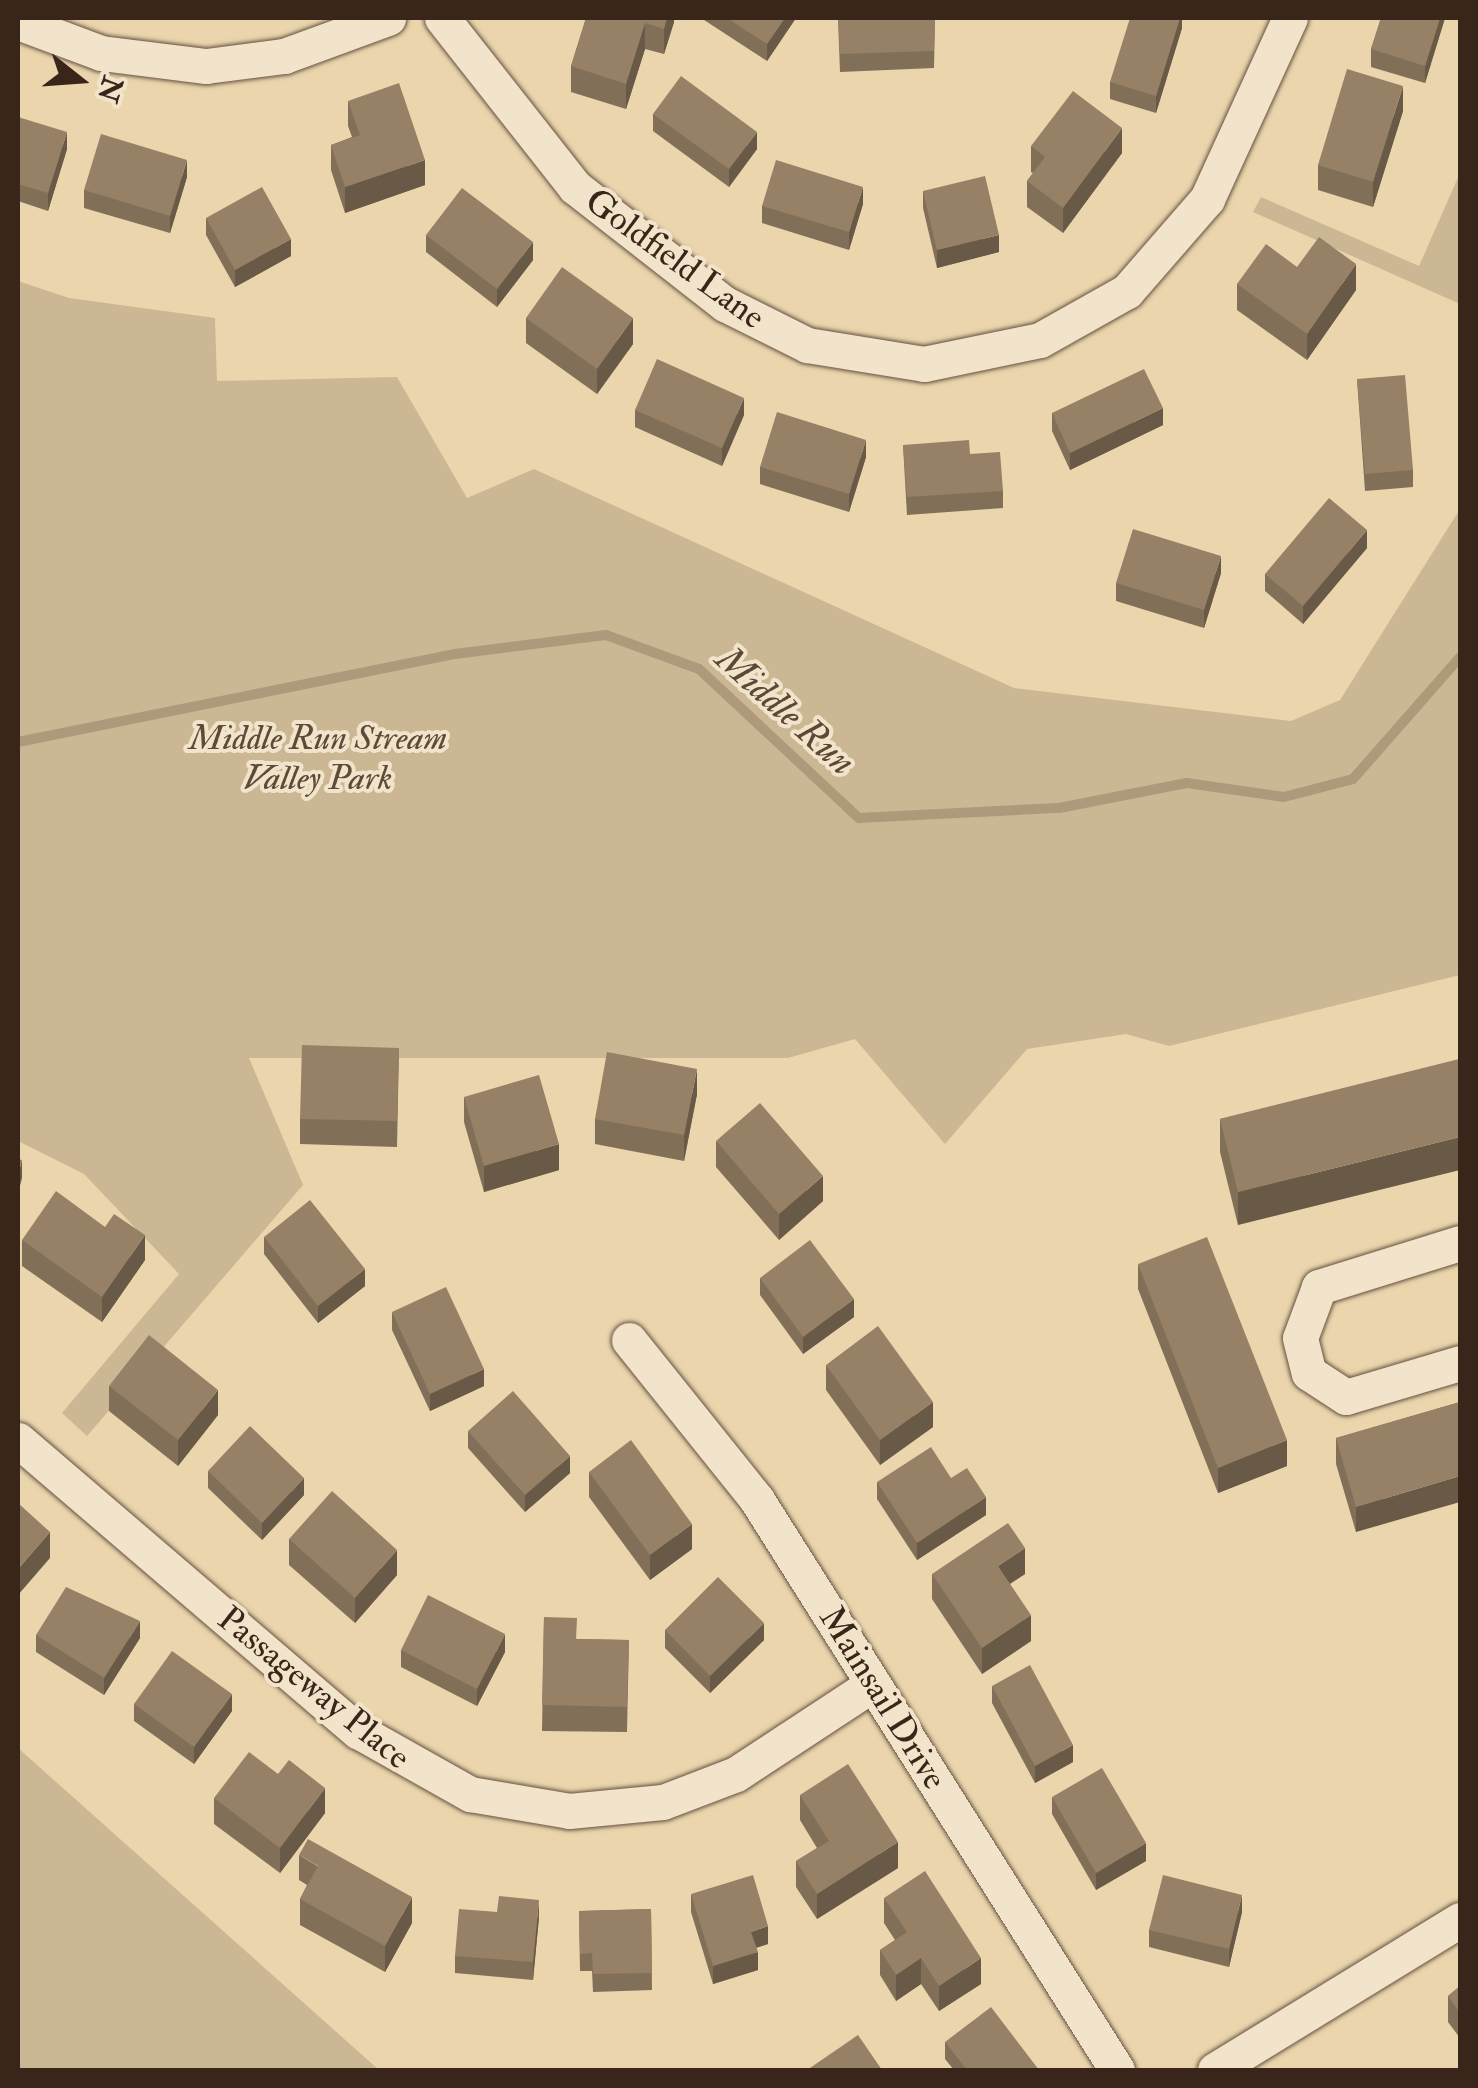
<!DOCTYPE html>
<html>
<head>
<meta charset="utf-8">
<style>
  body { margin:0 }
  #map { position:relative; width:1478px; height:2088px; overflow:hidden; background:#ead5ad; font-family:"IM FELL Double Pica",serif }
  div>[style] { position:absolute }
  .green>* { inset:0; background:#ccb794 }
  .stream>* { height:10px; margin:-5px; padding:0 5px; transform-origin:5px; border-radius:5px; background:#ae997b }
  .roads { filter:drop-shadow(0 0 2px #66513f) drop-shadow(0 0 2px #66513f) }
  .minor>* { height:35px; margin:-17.5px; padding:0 17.5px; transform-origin:17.5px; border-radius:17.5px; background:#f1e4ca }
  .wall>* { inset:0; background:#816f58 }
  .shaded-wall>* { inset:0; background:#695a47 }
  .building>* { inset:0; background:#968166 }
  span { translate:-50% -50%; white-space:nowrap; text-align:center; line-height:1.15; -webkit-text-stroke:8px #f1e4ca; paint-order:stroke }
  .street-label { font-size:35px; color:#3a251a }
  .park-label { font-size:35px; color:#5e4a38; font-style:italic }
  .water-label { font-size:38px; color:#5d4837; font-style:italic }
  .frame { position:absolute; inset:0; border:20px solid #3a251a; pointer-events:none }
  .north { position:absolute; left:30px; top:30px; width:100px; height:100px; -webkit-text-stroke:8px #f1e4ca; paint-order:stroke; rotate:107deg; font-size:28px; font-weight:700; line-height:40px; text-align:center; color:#3a251a }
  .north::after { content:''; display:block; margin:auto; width:35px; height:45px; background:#3a251a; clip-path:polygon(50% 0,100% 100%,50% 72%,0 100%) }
</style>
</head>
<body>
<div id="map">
  <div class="green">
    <i style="clip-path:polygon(1460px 173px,1460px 304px,1253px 212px,1261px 197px,1419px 266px)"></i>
    <i style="clip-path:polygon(18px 281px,69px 298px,215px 318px,217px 381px,397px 377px,467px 498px,534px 469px,1014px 688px,1291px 721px,1340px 700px,1460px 509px,1460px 975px,1169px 1046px,1126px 1034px,1027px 1049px,945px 1144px,855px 1039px,788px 1058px,249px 1058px,303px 1185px,87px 1436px,62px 1413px,179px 1274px,84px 1174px,18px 1141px)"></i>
    <i style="clip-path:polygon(18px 1748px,379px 2070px,18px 2070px)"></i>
  </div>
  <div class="stream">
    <i style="left:18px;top:742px;width:446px;rotate:-11.4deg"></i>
    <i style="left:455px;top:654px;width:152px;rotate:-7.2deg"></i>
    <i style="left:606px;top:635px;width:99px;rotate:20.1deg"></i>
    <i style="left:699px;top:669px;width:219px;rotate:43deg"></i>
    <i style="left:859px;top:818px;width:200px;rotate:-2.9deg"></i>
    <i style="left:1059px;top:808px;width:130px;rotate:-11.1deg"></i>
    <i style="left:1187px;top:783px;width:98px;rotate:8.2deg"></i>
    <i style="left:1284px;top:797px;width:71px;rotate:-14.6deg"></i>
    <i style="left:1353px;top:779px;width:162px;rotate:-48.7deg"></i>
  </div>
  <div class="roads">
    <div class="minor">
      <i style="left:442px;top:18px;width:215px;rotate:51.8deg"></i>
      <i style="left:575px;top:187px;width:190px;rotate:38deg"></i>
      <i style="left:725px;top:304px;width:92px;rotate:26.6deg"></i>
      <i style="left:807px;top:345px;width:119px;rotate:9.2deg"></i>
      <i style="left:924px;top:364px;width:118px;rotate:-11.7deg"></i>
      <i style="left:1040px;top:340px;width:100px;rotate:-29.4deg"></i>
      <i style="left:1127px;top:291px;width:122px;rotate:-49deg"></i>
      <i style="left:1207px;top:199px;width:199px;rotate:-65.4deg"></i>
      <i style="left:18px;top:22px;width:89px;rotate:20.5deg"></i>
      <i style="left:101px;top:53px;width:106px;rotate:7.1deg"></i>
      <i style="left:206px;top:66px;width:79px;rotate:-7.3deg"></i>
      <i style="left:284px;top:56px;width:111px;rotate:-20.1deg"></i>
      <i style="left:1460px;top:1243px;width:148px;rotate:162.7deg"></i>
      <i style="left:1319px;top:1287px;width:54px;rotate:110.4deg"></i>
      <i style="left:1300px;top:1338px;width:36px;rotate:76deg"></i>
      <i style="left:1309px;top:1373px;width:44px;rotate:33deg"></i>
      <i style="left:1346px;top:1397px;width:119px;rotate:-16.6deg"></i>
      <i style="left:629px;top:1340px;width:205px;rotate:51.3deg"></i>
      <i style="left:757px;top:1500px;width:674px;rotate:57.72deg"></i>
      <i style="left:18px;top:1440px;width:448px;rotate:40.6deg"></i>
      <i style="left:358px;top:1731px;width:129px;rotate:29.4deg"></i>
      <i style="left:470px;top:1794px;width:100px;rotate:9.7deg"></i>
      <i style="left:569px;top:1811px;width:94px;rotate:-5.5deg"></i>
      <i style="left:663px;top:1802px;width:78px;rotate:-21deg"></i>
      <i style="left:736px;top:1774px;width:164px;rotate:-33.3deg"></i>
      <i style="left:1215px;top:2070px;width:287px;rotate:-31.5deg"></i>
    </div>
  </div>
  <div class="wall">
    <i style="clip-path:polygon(586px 18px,674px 18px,674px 22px,664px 54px,645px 49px,626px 109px,571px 92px,571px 66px)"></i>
    <i style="clip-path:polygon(701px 18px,796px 18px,767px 61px)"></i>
    <i style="clip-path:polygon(838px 18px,935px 18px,934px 68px,840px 72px)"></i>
    <i style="clip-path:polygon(1182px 18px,1182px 28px,1156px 113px,1110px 99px,1110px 82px)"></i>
    <i style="clip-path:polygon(1381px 18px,1445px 18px,1425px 83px,1371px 67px,1371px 49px)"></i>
    <i style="clip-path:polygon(348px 101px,425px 185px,345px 213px,331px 170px,331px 145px,352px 137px,348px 126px)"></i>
    <i style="clip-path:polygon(1403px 111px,1373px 207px,1318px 190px,1318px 165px)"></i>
    <i style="clip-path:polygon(653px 114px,757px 149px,729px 187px,653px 131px)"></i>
    <i style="clip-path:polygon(18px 117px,67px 149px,48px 211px,18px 201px)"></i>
    <i style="clip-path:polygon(1031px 146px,1122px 153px,1063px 233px,1027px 207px,1027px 181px,1033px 173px,1031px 172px)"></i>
    <i style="clip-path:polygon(187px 177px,170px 233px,84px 208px,84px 190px)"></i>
    <i style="clip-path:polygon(923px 191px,999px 252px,937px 268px,923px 208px)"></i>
    <i style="clip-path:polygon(863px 204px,849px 250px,762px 223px,762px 206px)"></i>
    <i style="clip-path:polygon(206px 218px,291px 256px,235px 287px,206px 235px)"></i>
    <i style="clip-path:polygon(426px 235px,533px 260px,497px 307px,426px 252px)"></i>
    <i style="clip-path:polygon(1297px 267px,1356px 290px,1307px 360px,1237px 310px,1237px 284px)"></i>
    <i style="clip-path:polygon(526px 318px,633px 344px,597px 394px,526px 343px)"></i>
    <i style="clip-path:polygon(1357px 379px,1413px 470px,1413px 487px,1365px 491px)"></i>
    <i style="clip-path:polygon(635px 410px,744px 415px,722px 466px,635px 427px)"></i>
    <i style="clip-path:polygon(1052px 413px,1163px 425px,1070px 470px,1052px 431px)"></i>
    <i style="clip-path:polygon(903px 445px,970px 454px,1003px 491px,1003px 508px,907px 515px)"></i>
    <i style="clip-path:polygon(866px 457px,849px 512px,760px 484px,760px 467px)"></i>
    <i style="clip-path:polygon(1367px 548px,1303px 624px,1265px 591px,1265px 574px)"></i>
    <i style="clip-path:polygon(1221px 573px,1204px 628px,1116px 601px,1116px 583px)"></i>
    <i style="clip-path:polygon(399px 1048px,397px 1147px,300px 1144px,300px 1119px)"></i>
    <i style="clip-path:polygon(1460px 1059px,1238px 1225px,1220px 1152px,1220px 1119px)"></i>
    <i style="clip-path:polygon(697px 1094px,684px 1161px,595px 1144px,595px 1119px)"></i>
    <i style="clip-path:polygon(464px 1097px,559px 1170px,484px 1192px,464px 1122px)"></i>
    <i style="clip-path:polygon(716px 1141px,823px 1201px,779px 1240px,716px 1167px)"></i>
    <i style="clip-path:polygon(264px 1237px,365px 1286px,318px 1323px,264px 1254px)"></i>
    <i style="clip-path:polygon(22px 1240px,145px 1260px,102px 1322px,22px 1266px)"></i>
    <i style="clip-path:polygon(1138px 1264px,1287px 1466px,1218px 1493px,1138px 1289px)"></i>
    <i style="clip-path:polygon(760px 1278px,854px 1317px,803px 1354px,760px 1295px)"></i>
    <i style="clip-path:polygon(392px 1312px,484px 1386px,430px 1411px,392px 1330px)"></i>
    <i style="clip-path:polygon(826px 1365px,933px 1427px,880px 1465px,826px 1390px)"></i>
    <i style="clip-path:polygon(109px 1386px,218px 1415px,178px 1466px,109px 1411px)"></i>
    <i style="clip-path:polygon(1460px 1402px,1356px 1532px,1336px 1464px,1336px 1438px)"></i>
    <i style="clip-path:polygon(468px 1431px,570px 1473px,525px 1512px,468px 1448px)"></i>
    <i style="clip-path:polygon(208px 1471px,304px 1495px,262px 1540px,208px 1488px)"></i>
    <i style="clip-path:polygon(589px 1472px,692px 1549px,650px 1580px,589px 1497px)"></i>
    <i style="clip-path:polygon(877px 1482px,986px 1515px,917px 1560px,877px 1499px)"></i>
    <i style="clip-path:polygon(289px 1539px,397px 1575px,355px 1623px,289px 1565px)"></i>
    <i style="clip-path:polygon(932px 1574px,1025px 1574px,1010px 1584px,1031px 1641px,982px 1674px,932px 1599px)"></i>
    <i style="clip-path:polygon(544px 1617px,577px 1639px,629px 1640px,627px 1732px,542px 1731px)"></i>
    <i style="clip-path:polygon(665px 1630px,764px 1640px,710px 1693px,665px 1648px)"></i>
    <i style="clip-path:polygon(36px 1635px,140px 1638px,104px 1695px,36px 1652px)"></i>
    <i style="clip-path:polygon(401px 1650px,505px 1652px,477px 1706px,401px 1667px)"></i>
    <i style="clip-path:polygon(992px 1686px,1073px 1762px,1035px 1783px,992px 1703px)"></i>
    <i style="clip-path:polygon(134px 1704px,232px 1711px,194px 1764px,134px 1721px)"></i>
    <i style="clip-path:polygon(800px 1795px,898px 1868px,817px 1919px,796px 1887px,796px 1861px,817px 1848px,800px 1820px)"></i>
    <i style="clip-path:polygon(1052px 1797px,1146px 1861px,1096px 1890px,1052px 1814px)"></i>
    <i style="clip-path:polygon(214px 1798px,325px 1813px,280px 1873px,214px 1824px)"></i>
    <i style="clip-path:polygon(299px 1855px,412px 1923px,385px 1972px,300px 1925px,300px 1899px,307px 1885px,299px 1880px)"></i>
    <i style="clip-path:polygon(691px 1894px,768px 1944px,756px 1948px,758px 1970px,713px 1984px,691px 1912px)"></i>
    <i style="clip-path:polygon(884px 1898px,981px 1984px,939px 2011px,921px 1984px,896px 2001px,880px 1975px,880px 1950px,895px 1940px,884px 1923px)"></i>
    <i style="clip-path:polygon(651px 1909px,652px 1990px,593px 1992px,592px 1971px,580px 1971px,579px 1911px)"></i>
    <i style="clip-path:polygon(1242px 1912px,1229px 1967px,1149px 1947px,1149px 1930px)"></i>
    <i style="clip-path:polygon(539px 1917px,533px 1980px,455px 1973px,455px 1956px)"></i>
    <i style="clip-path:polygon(1460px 1986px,1460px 2038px,1448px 2022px,1448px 1996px)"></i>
    <i style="clip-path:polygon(945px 2042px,1039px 2070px,954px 2070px,945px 2059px)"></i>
  </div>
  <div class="shaded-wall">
    <i style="clip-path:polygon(667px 18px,674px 18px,674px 22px,664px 54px,664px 29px)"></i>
    <i style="clip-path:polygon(785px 18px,796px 18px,767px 61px,767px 44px)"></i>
    <i style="clip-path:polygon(1180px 18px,1182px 18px,1182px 28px,1156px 113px,1156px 96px)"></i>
    <i style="clip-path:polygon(1440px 18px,1445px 18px,1425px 83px,1425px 66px)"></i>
    <i style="clip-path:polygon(645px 23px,645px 49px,626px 109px,626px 84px)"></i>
    <i style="clip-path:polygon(1403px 86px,1403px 111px,1373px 207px,1373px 182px)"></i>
    <i style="clip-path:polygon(1122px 128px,1122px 153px,1063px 233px,1063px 208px)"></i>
    <i style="clip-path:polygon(67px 132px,67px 149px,48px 211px,48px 193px)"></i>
    <i style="clip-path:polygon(757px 132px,757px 149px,729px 187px,729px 169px)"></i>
    <i style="clip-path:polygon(187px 160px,187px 177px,170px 233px,170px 216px)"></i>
    <i style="clip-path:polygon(425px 160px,425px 185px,345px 213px,345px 187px)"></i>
    <i style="clip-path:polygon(863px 187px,863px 204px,849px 250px,849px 232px)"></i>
    <i style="clip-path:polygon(999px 235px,999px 252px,937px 268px,937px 250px)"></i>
    <i style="clip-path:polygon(291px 239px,291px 256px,235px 287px,235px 270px)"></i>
    <i style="clip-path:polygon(533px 242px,533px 260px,497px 307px,497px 289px)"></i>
    <i style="clip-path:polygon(1356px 264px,1356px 290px,1307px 360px,1307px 334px)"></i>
    <i style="clip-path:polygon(633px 318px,633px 344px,597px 394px,597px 369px)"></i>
    <i style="clip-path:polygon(744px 398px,744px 415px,722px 466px,722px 448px)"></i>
    <i style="clip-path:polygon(1163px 408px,1163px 425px,1070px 470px,1070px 453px)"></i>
    <i style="clip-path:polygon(866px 440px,866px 457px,849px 512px,849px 494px)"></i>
    <i style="clip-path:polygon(1367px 530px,1367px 548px,1303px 624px,1303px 606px)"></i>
    <i style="clip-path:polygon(1221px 556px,1221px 573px,1204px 628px,1204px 610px)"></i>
    <i style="clip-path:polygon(697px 1069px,697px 1094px,684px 1161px,684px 1135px)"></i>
    <i style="clip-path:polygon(1460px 1137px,1460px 1170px,1238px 1225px,1238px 1192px)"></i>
    <i style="clip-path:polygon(559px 1144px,559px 1170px,484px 1192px,484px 1166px)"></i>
    <i style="clip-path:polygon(22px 1160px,22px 1178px,18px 1193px,18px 1175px)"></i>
    <i style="clip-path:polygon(823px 1176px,823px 1201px,779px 1240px,779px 1214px)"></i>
    <i style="clip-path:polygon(145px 1235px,145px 1260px,102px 1322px,102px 1297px)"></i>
    <i style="clip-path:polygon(365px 1269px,365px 1286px,318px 1323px,318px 1306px)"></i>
    <i style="clip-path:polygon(854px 1299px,854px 1317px,803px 1354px,803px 1337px)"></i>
    <i style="clip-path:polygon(484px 1369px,484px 1386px,430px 1411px,430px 1394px)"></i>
    <i style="clip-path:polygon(218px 1390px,218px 1415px,178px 1466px,178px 1440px)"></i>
    <i style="clip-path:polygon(933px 1402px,933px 1427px,880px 1465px,880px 1440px)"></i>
    <i style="clip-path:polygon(1287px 1440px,1287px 1466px,1218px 1493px,1218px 1468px)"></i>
    <i style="clip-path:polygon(570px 1456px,570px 1473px,525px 1512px,525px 1495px)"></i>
    <i style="clip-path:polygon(1460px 1476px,1460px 1502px,1356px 1532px,1356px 1507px)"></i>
    <i style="clip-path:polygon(304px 1478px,304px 1495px,262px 1540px,262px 1523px)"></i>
    <i style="clip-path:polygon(986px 1497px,986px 1515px,917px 1560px,917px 1543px)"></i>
    <i style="clip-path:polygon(692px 1524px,692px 1549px,650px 1580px,650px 1555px)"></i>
    <i style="clip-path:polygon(50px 1532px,50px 1558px,18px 1595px,18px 1569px)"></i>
    <i style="clip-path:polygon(1025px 1548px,1025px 1574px,998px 1591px,998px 1566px)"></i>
    <i style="clip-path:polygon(397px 1550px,397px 1575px,355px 1623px,355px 1598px)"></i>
    <i style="clip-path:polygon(1031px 1615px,1031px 1641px,982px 1674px,982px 1648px)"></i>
    <i style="clip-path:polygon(140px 1621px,140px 1638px,104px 1695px,104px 1678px)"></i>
    <i style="clip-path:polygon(764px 1623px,764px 1640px,710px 1693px,710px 1676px)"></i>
    <i style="clip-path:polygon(505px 1634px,505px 1652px,477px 1706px,477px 1689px)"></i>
    <i style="clip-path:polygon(232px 1694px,232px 1711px,194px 1764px,194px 1747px)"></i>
    <i style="clip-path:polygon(1073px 1745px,1073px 1762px,1035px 1783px,1035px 1766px)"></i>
    <i style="clip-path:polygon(325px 1788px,325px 1813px,280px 1873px,280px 1848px)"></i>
    <i style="clip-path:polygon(898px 1842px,898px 1868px,817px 1919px,817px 1894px)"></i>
    <i style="clip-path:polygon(1146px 1843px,1146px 1861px,1096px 1890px,1096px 1873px)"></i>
    <i style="clip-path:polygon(1242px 1895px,1242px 1912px,1229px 1967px,1229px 1949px)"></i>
    <i style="clip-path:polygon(412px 1897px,412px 1923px,385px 1972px,385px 1946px)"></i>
    <i style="clip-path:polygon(539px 1900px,539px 1917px,533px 1980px,533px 1962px)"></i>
    <i style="clip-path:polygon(768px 1926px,768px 1944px,751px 1949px,751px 1932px)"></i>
    <i style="clip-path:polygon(758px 1952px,758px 1970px,713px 1984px,713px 1966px)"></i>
    <i style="clip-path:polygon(921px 1958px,921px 1984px,896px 2001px,896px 1975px)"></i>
    <i style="clip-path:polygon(981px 1958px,981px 1984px,939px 2011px,939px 1986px)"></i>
  </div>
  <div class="building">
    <i style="clip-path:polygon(586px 18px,667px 18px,664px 29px,645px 23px,626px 84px,571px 66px)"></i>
    <i style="clip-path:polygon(727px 18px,785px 18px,767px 44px)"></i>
    <i style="clip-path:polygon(838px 18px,935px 18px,934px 51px,840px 54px)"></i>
    <i style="clip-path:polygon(1130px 18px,1180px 18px,1156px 96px,1110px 82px)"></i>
    <i style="clip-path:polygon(1381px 18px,1440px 18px,1425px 66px,1371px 49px)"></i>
    <i style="clip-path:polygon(1347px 69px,1403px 86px,1373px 182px,1318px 165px)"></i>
    <i style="clip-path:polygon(681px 76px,757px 132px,729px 169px,653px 114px)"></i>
    <i style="clip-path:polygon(399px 83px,425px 160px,345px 187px,331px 145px,360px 135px,348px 101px)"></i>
    <i style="clip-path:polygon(1073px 91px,1122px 128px,1063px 208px,1027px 181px,1045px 157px,1031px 146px)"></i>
    <i style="clip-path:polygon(18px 117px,67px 132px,48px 193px,18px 184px)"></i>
    <i style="clip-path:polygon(101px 134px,187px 160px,170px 216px,84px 190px)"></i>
    <i style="clip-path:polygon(776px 160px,863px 187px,849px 232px,762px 206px)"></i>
    <i style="clip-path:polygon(985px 176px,999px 235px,937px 250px,923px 191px)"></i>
    <i style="clip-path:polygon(262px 187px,291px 239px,235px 270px,206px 218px)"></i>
    <i style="clip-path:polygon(462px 188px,533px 242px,497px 289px,426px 235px)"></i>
    <i style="clip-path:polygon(1319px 237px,1356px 264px,1307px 334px,1237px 284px,1266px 244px,1297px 267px)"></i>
    <i style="clip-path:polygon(562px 267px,633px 318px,597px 369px,526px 318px)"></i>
    <i style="clip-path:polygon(657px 359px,744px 398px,722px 448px,635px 410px)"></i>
    <i style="clip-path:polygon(1144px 369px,1163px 408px,1070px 453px,1052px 413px)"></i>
    <i style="clip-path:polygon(1405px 375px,1413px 470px,1365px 474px,1357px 379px)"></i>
    <i style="clip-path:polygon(777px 412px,866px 440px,849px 494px,760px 467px)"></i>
    <i style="clip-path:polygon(969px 440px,970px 454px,1000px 452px,1003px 491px,907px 497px,903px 445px)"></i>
    <i style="clip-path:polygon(1329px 498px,1367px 530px,1303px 606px,1265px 574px)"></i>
    <i style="clip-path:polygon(1133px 529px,1221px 556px,1204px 610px,1116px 583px)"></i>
    <i style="clip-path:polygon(302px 1045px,399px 1048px,397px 1121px,300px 1119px)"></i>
    <i style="clip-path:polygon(607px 1052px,697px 1069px,684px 1135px,595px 1119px)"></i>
    <i style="clip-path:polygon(1460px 1059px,1460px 1137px,1238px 1192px,1220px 1119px)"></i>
    <i style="clip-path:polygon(539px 1075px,559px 1144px,484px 1166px,464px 1097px)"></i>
    <i style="clip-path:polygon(760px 1103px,823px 1176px,779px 1214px,716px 1141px)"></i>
    <i style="clip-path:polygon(18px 1159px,22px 1160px,18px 1175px)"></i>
    <i style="clip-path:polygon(56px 1191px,105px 1227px,114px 1214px,145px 1235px,102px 1297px,22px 1240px)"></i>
    <i style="clip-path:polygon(310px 1200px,365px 1269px,318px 1306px,264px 1237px)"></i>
    <i style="clip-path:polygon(1207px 1237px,1287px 1440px,1218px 1468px,1138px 1264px)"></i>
    <i style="clip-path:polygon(810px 1240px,854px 1299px,803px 1337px,760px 1278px)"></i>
    <i style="clip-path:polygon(446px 1287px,484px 1369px,430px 1394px,392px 1312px)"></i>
    <i style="clip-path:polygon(878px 1326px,933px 1402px,880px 1440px,826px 1365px)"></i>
    <i style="clip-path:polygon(149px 1335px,218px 1390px,178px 1440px,109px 1386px)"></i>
    <i style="clip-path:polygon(513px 1391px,570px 1456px,525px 1495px,468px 1431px)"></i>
    <i style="clip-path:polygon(1460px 1402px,1460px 1476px,1356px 1507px,1336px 1438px)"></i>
    <i style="clip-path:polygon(250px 1426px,304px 1478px,262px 1523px,208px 1471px)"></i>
    <i style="clip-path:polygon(631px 1440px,692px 1524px,650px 1555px,589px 1472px)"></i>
    <i style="clip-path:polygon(931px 1447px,951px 1478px,967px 1468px,986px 1497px,917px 1543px,877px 1482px)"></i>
    <i style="clip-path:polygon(332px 1491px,397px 1550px,355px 1598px,289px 1539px)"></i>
    <i style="clip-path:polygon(18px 1503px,50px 1532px,18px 1569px)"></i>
    <i style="clip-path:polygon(1008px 1523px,1025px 1548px,998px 1566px,1031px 1615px,982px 1648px,932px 1574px)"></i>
    <i style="clip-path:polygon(718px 1577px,764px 1623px,710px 1676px,665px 1630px)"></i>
    <i style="clip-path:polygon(66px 1587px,140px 1621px,104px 1678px,36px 1635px)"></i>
    <i style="clip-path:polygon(428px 1595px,505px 1634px,477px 1689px,401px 1650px)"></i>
    <i style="clip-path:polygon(544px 1617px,577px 1618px,576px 1639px,629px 1640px,627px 1707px,542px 1705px)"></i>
    <i style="clip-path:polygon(172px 1651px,232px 1694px,194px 1747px,134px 1704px)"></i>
    <i style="clip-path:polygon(1030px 1665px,1073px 1745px,1035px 1766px,992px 1686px)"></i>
    <i style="clip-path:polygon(249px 1752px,278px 1774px,289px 1760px,325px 1788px,280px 1848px,214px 1798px)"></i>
    <i style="clip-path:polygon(848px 1764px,898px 1842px,817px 1894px,796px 1861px,829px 1841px,800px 1795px)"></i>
    <i style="clip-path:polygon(1102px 1768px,1146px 1843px,1096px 1873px,1052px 1797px)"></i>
    <i style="clip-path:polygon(308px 1839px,412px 1897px,385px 1946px,300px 1899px,318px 1866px,299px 1855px)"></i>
    <i style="clip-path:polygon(925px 1871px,981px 1958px,939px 1986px,921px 1958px,896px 1975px,880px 1950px,907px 1932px,884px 1898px)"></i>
    <i style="clip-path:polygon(753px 1875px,768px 1926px,751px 1932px,758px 1952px,713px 1966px,691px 1894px)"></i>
    <i style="clip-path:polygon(1163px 1875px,1242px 1895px,1229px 1949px,1149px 1930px)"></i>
    <i style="clip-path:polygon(499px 1896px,539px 1900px,533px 1962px,455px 1956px,459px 1909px,497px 1912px)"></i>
    <i style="clip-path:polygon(651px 1909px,652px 1973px,593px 1974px,592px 1953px,580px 1954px,579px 1911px)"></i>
    <i style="clip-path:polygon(1460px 1986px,1460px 2013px,1448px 1996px)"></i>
    <i style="clip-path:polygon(991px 2007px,1039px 2070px,967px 2070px,945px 2042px)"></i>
    <i style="clip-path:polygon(858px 2035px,882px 2070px,807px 2070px)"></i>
  </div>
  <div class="street-label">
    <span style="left:675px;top:259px;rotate:36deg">Goldfield Lane</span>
    <span style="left:314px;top:1688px;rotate:39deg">Passageway Place</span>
    <span style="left:883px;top:1698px;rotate:58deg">Mainsail Drive</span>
  </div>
  <div class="park-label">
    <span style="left:318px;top:758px">Middle Run Stream<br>Valley Park</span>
  </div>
  <div class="water-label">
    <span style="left:785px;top:711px;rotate:42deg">Middle Run</span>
  </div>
  <div class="frame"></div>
  <div class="north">N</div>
</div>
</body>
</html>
